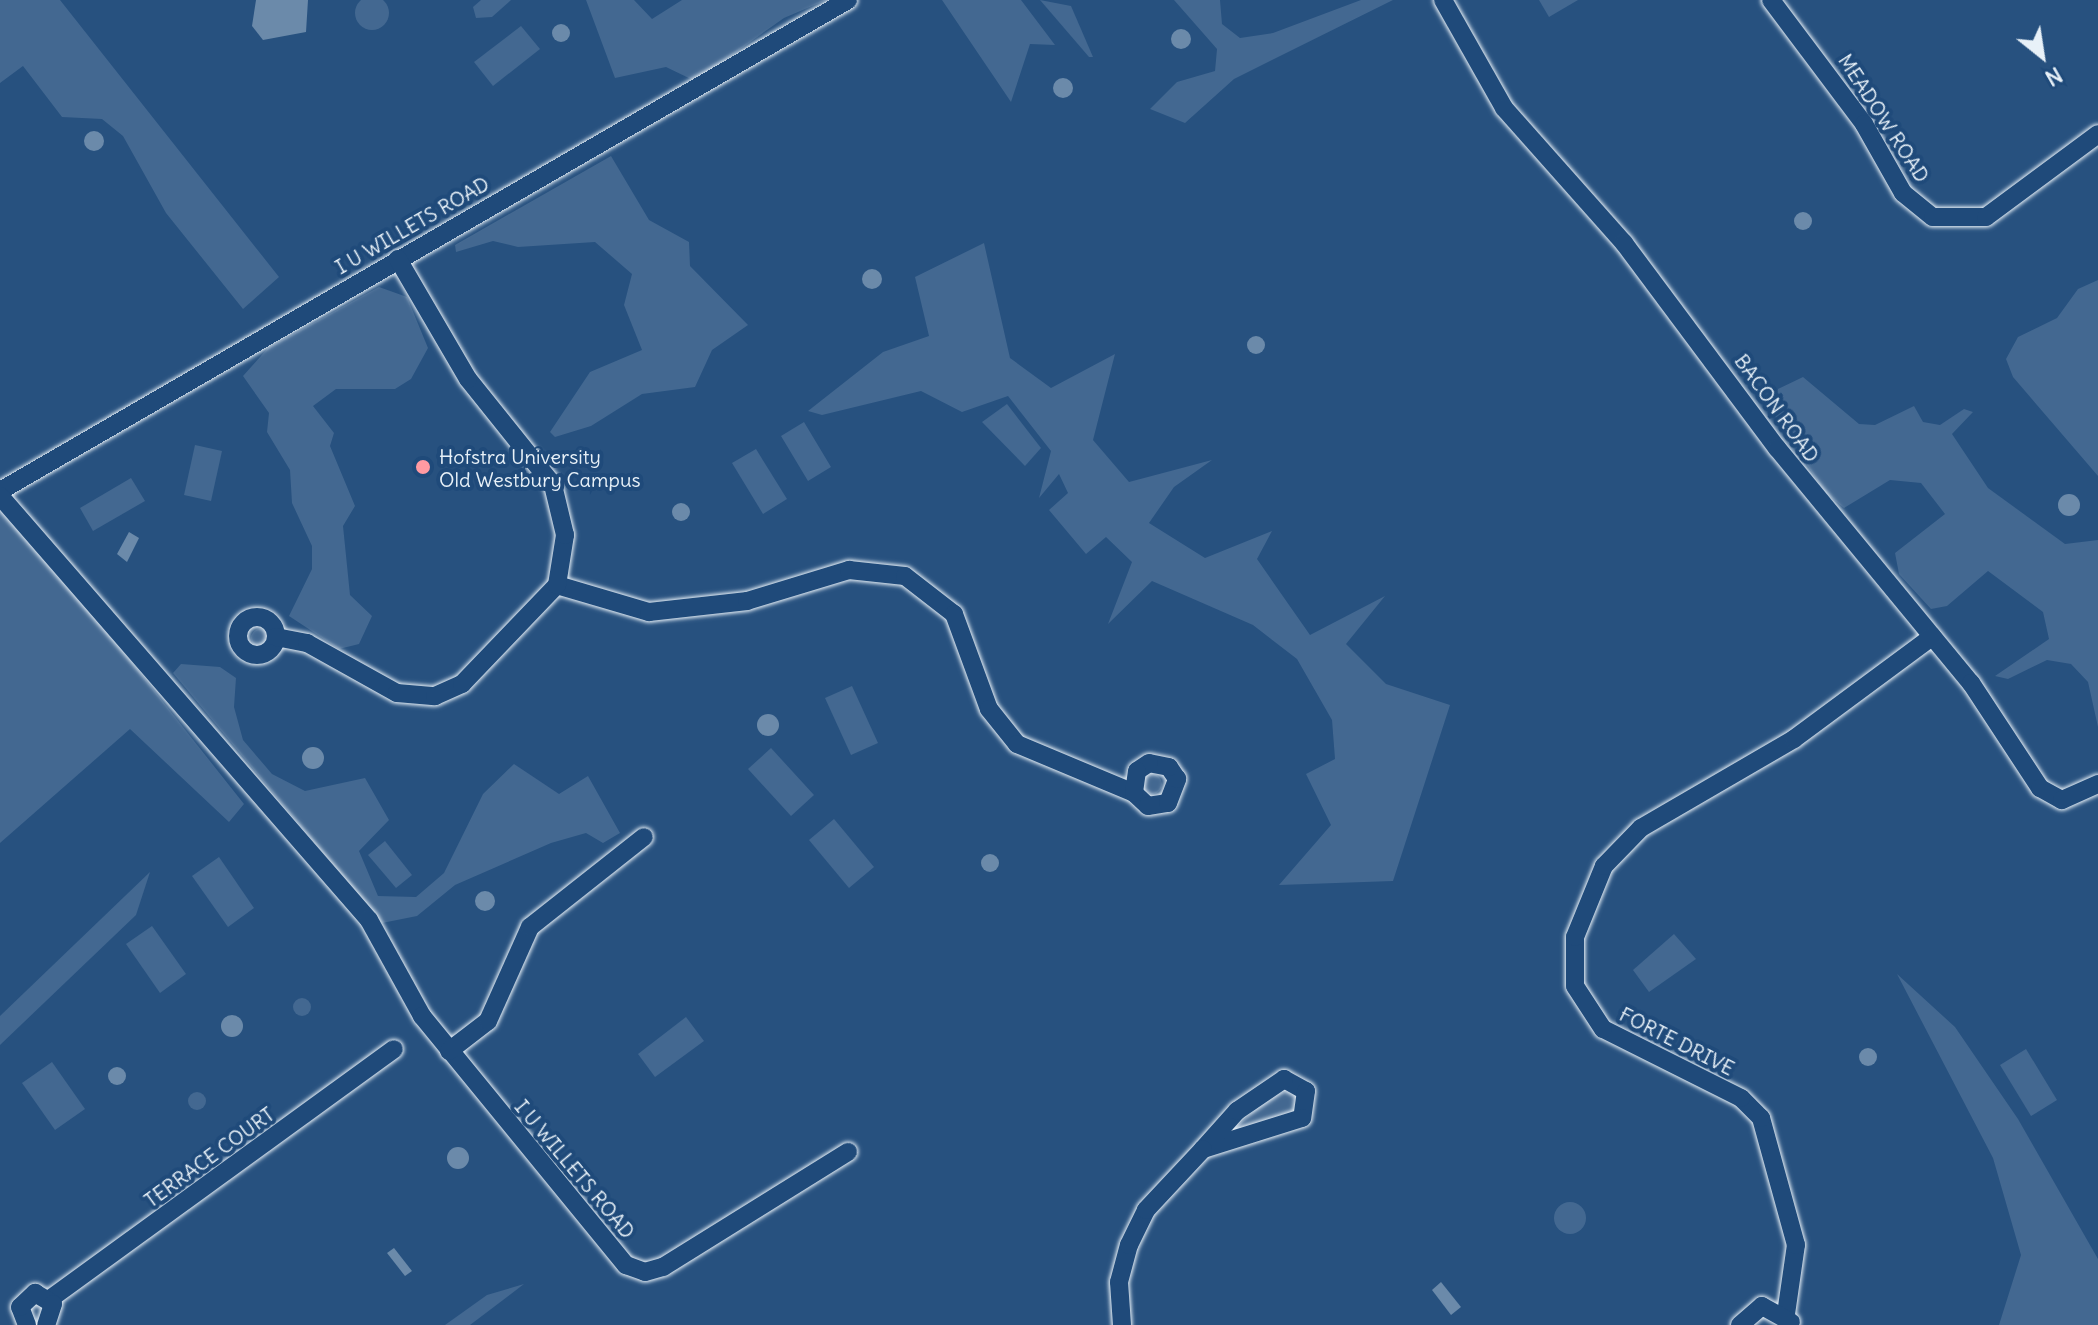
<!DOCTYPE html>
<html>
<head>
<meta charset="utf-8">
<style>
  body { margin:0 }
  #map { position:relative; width:2098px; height:1325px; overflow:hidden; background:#27517f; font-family:Delius,sans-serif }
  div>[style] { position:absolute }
  .green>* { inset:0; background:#436891 }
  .round { border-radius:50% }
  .water>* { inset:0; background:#6b8aaa }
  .roads { filter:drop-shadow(0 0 2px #e8f1f8) drop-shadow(0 0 2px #e8f1f8) }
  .minor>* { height:18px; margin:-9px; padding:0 9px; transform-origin:9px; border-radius:9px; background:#1f4a7a }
  .minor>.ring { margin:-9px; padding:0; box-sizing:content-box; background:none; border:18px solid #1f4a7a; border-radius:50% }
  .dots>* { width:22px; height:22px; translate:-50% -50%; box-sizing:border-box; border:4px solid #1f4a7a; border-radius:50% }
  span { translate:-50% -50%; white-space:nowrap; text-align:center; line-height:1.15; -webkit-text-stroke:8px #1f4a7a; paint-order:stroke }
  .street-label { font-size:20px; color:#e8f1f8 }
  .poi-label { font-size:20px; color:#e8f1f8 }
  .left { translate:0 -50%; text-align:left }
  .north { position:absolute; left:2002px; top:16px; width:80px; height:80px; -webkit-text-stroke:6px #1f4a7a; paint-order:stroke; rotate:150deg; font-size:22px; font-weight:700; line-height:32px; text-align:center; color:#e8f1f8 }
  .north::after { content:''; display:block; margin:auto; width:28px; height:36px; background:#e8f1f8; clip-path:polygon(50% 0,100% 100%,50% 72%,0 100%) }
</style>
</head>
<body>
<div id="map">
  <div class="green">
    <i class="round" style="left:355px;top:-4px;width:34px;height:34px"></i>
    <i style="clip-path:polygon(0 0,60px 0,279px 277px,243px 309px,166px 213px,123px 136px,102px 119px,62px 117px,23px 66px,0 83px)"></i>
    <i style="clip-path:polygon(481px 0,511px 0,492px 17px,476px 18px,473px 7px)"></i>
    <i style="clip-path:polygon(586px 0,634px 0,652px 19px,682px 0,826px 0,784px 18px,695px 81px,666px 67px,615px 78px)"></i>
    <i style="clip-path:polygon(942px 0,1021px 0,1055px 45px,1030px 44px,1011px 102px)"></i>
    <i style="clip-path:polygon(1040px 0,1071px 6px,1093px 57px,1089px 57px)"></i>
    <i style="clip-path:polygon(1174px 0,1220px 0,1222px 24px,1240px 38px,1273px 33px,1361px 0,1393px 0,1234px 79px,1185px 123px,1150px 109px,1177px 82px,1215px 71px,1217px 49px)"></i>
    <i style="clip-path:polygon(1539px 0,1578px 0,1549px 17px)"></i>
    <i style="clip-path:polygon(521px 26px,540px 49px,493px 86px,474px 62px)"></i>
    <i style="clip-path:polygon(611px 156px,649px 220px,689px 242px,690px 266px,748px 325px,712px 350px,695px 387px,642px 394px,591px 426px,555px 437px,550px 432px,590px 372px,642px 350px,624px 305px,632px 274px,595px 242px,518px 247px,493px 241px,456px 252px,455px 245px)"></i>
    <i style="clip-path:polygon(984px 243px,1010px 358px,1051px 388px,1115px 354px,1093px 440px,1129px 482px,1212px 460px,1174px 487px,1149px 523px,1205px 558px,1272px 531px,1257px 559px,1310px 635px,1385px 596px,1346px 644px,1386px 684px,1450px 705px,1393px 881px,1279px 885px,1331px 825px,1306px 774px,1335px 759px,1332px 720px,1297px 659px,1253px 625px,1152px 581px,1108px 624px,1132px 562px,1106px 537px,1086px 554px,1049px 510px,1068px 493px,1059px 474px,1039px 498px,1051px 451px,1008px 396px,962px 412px,921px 391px,822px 415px,808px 411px,883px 352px,929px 336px,915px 277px)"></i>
    <i style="clip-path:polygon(2098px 280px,2098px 476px,2013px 377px,2006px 359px,2018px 337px,2057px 318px,2078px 289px)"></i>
    <i style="clip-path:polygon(379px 287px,407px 297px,428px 348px,411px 379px,395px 389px,336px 389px,313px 406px,334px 433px,330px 446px,355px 506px,343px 526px,350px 595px,372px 616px,359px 644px,339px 649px,289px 616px,312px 569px,312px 546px,292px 503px,290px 470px,267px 432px,269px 413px,243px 376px,268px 348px)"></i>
    <i style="clip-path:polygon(1803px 377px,1859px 424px,1875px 425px,1914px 406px,1923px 422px,1940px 425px,1964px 409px,1973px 412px,1952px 434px,1988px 488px,2065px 544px,2098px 540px,2098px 727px,2088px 682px,2071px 664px,2047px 660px,2008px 679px,1995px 676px,2049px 639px,2043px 612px,1988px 571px,1947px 606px,1931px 609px,1899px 574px,1895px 553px,1945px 514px,1921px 483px,1890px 480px,1844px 508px,1825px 492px,1770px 409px,1778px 389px)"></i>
    <i style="clip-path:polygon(1007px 404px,1041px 448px,1025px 466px,982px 422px)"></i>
    <i style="clip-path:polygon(804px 422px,831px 467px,808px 481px,781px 436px)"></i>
    <i style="clip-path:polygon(195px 445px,222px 451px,211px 501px,184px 495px)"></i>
    <i style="clip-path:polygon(756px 449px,787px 499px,763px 514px,732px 463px)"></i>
    <i style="clip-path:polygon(131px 478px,145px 501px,93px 531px,80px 508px)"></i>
    <i style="clip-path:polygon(0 496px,244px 804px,229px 822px,130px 729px,0 843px)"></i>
    <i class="round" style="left:251px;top:629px;width:18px;height:18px"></i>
    <i style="clip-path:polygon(181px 664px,220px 667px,236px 678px,234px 707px,243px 740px,272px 774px,305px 791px,365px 778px,389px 820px,359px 851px,378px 896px,416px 897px,444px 873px,483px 794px,514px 764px,559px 794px,588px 776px,620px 833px,603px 843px,586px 833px,551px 843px,455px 885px,417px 916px,382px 923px,173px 673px)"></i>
    <i style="clip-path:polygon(852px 686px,878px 743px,851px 755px,825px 698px)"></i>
    <i style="clip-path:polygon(771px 748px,814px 795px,791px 816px,748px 769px)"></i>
    <i class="round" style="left:1142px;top:774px;width:20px;height:20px"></i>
    <i style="clip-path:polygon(834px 819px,874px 867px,849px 888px,809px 840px)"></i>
    <i style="clip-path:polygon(385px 841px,412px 875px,396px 888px,368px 855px)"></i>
    <i style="clip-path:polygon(219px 857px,254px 908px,228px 927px,192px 876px)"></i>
    <i style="clip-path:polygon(150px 872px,136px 915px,0 1045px,0 1016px)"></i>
    <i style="clip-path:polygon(152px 926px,186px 974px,160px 993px,126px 944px)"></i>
    <i style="clip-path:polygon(1674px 934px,1696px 959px,1649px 992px,1633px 970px)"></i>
    <i style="clip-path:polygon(1897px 974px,1955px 1027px,2018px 1119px,2098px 1259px,2098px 1325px,1999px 1325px,2021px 1255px,1993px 1158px)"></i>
    <i class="round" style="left:293px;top:998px;width:18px;height:18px"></i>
    <i style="clip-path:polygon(686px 1017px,704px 1041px,655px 1077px,638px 1054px)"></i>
    <i style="clip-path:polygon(2026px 1049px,2057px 1100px,2031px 1116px,2000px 1065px)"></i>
    <i style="clip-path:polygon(52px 1062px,85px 1109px,55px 1130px,22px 1083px)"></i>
    <i style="clip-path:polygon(1295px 1090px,1302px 1109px,1229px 1133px,1273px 1095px)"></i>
    <i class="round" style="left:188px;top:1092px;width:18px;height:18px"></i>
    <i class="round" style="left:1554px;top:1202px;width:32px;height:32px"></i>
    <i style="clip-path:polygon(524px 1284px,470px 1325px,445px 1325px,487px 1295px)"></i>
  </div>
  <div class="water">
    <i style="clip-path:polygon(256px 0,308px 0,306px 32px,263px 40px,252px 26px)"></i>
    <i class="round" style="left:552px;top:24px;width:18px;height:18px"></i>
    <i class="round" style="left:1171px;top:29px;width:20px;height:20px"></i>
    <i class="round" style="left:1053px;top:78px;width:20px;height:20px"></i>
    <i class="round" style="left:84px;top:131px;width:20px;height:20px"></i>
    <i class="round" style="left:1794px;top:212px;width:18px;height:18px"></i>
    <i class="round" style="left:862px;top:269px;width:20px;height:20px"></i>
    <i class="round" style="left:1247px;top:336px;width:18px;height:18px"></i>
    <i class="round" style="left:2058px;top:494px;width:22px;height:22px"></i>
    <i class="round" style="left:672px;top:503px;width:18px;height:18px"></i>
    <i style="clip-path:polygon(129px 532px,139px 538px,127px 562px,117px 554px)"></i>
    <i class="round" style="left:757px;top:714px;width:22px;height:22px"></i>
    <i class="round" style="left:302px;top:747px;width:22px;height:22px"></i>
    <i class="round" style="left:981px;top:854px;width:18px;height:18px"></i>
    <i class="round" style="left:475px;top:891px;width:20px;height:20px"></i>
    <i class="round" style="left:221px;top:1015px;width:22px;height:22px"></i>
    <i class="round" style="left:1859px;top:1048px;width:18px;height:18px"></i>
    <i class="round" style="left:108px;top:1067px;width:18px;height:18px"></i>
    <i class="round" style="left:447px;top:1147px;width:22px;height:22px"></i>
    <i style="clip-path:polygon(394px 1248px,412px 1271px,405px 1276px,387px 1253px)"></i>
    <i style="clip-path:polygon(1441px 1282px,1461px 1307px,1451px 1315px,1432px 1290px)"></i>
  </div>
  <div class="roads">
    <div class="minor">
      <i style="left:1443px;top:0;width:124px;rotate:60.5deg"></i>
      <i style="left:1504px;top:108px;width:181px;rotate:48.4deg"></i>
      <i style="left:1624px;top:243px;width:256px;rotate:53.3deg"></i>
      <i style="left:1777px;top:448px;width:305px;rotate:50.5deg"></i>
      <i style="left:1971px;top:683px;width:126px;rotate:56.7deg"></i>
      <i style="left:2040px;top:788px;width:25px;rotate:29deg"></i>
      <i style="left:2062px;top:800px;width:39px;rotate:-24deg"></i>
      <i style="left:1771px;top:0;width:155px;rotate:53.1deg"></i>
      <i style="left:1864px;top:124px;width:79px;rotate:60.5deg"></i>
      <i style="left:1903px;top:193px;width:38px;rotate:39deg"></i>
      <i style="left:1933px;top:217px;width:53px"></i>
      <i style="left:1986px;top:217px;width:139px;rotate:-36.5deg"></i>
      <i style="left:0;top:491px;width:980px;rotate:-30.07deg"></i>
      <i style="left:0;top:496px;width:562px;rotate:48.97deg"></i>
      <i style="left:369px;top:920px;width:110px;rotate:61.1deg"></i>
      <i style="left:422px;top:1016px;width:322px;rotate:50.7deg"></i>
      <i style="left:626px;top:1265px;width:20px;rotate:20deg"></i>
      <i style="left:645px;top:1272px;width:19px;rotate:-16deg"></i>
      <i style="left:663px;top:1267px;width:218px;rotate:-31.9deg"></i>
      <i style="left:557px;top:585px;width:96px;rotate:16.4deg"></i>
      <i style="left:649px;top:612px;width:99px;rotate:-6.4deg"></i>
      <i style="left:747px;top:601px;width:107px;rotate:-16.9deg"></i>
      <i style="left:849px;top:570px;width:56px;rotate:6.1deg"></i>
      <i style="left:905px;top:576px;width:62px;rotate:37.8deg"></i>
      <i style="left:954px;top:614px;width:101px;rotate:69.8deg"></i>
      <i style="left:989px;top:709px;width:45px;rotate:51.3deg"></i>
      <i style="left:1017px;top:744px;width:127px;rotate:22.7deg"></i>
      <i style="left:1134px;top:793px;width:19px;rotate:43deg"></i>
      <i style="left:1148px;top:806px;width:20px;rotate:-9deg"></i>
      <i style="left:1168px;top:803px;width:26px;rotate:-69deg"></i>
      <i style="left:1177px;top:779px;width:14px;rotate:-124deg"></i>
      <i style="left:1169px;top:767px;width:20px;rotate:-169deg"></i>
      <i style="left:1149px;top:763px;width:14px;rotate:146deg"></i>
      <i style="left:1137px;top:771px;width:22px;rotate:98deg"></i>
      <i class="ring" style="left:238px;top:617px;width:20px;height:20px"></i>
      <i style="left:276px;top:637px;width:32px;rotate:11deg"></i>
      <i style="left:307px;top:643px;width:103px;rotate:29.1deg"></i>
      <i style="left:397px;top:693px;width:38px;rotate:5deg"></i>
      <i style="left:435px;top:696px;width:30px;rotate:-24deg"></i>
      <i style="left:462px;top:684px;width:137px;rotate:-46.2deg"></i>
      <i style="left:557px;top:585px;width:51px;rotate:-80.9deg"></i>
      <i style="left:565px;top:535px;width:51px;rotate:-103.5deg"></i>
      <i style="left:553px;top:485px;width:136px;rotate:-128.7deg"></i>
      <i style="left:468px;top:379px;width:139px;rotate:-120.3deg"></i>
      <i style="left:449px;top:1051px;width:49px;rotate:-37.6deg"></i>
      <i style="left:488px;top:1021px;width:103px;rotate:-65.9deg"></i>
      <i style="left:530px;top:927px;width:145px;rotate:-38.3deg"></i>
      <i style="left:1284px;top:1079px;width:25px;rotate:29deg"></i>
      <i style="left:1306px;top:1091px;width:27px;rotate:98deg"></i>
      <i style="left:1302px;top:1118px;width:104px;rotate:162.6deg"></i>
      <i style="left:1203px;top:1149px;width:51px;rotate:-48.2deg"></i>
      <i style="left:1237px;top:1111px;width:57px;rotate:-34.2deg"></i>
      <i style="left:50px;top:1299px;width:425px;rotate:-36deg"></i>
      <i style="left:1786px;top:1314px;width:70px;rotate:-81.8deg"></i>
      <i style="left:1796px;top:1245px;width:132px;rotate:-105.4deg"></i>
      <i style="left:1761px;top:1118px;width:28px;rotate:-135deg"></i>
      <i style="left:1741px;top:1098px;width:154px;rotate:-153.4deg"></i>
      <i style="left:1603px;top:1029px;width:51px;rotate:-123.1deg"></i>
      <i style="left:1575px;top:986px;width:49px;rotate:-90deg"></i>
      <i style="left:1575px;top:937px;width:77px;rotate:-67.8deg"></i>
      <i style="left:1604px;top:866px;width:53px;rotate:-45.8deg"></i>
      <i style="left:1641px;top:828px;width:177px;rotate:-30.2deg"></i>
      <i style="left:1794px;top:739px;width:172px;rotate:-36.5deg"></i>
      <i style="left:27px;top:1325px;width:19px;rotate:-111deg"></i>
      <i style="left:20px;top:1307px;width:21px;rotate:-43deg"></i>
      <i style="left:35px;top:1293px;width:21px;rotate:31deg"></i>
      <i style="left:53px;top:1304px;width:22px;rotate:108deg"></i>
      <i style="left:1122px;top:1325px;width:43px;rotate:-94deg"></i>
      <i style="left:1119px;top:1282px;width:38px;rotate:-75deg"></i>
      <i style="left:1129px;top:1245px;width:39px;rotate:-64deg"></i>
      <i style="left:1146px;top:1210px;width:83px;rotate:-46.9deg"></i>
      <i style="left:1740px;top:1325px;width:29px;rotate:-41deg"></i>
      <i style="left:1762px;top:1306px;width:33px;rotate:29deg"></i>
    </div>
  </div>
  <div class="dots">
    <i style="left:423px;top:467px;background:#ff9aa2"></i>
  </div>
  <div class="street-label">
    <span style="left:1884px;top:118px;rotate:57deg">MEADOW ROAD</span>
    <span style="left:412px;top:225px;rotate:-30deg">I U WILLETS ROAD</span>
    <span style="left:1777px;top:408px;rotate:54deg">BACON ROAD</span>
    <span style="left:1677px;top:1041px;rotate:27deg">FORTE DRIVE</span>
    <span style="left:209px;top:1157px;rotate:-36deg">TERRACE COURT</span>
    <span style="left:575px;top:1169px;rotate:50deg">I U WILLETS ROAD</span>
  </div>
  <div class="poi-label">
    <span class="left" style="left:439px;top:468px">Hofstra University<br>Old Westbury Campus</span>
  </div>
  <div class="north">N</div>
</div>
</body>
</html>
